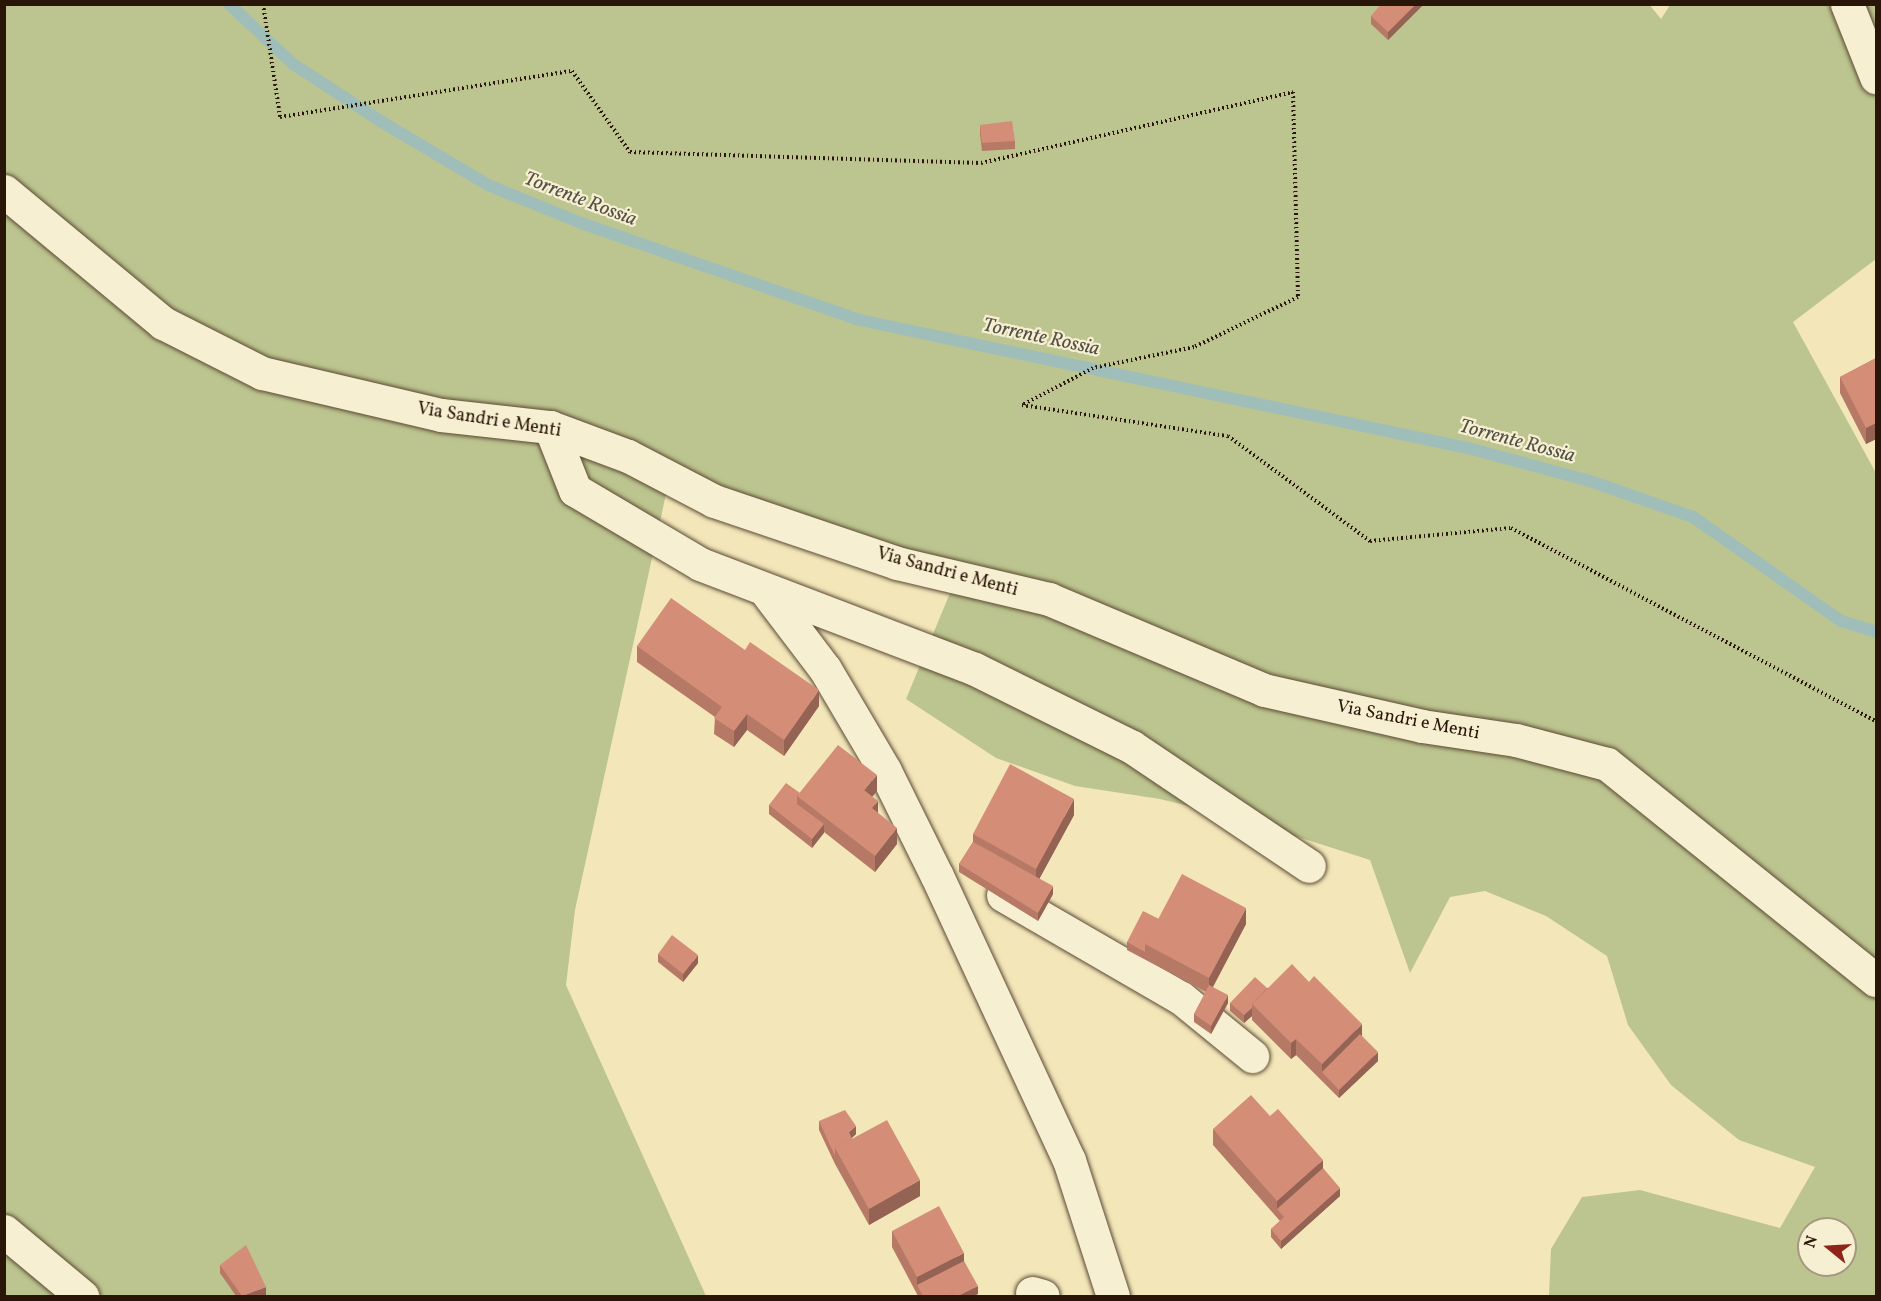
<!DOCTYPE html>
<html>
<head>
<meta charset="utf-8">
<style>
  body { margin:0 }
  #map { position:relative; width:1881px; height:1301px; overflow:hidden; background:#f3e7ba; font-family:Vollkorn,serif }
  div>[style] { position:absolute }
  .green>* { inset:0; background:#bcc58f }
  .stream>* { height:12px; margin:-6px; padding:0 6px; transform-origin:6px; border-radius:6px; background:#9fbeb9 }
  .path>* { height:4px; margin-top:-2px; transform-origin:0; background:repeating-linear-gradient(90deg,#2a1608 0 1.5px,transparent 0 4.5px) }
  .roads { filter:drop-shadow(0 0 2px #5c4a34) drop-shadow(0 0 2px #5c4a34) }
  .minor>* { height:33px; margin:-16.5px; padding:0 16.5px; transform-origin:16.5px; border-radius:16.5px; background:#f7efd2 }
  .secondary>* { height:33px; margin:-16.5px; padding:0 16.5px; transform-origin:16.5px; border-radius:16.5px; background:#f7efd2 }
  .wall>* { inset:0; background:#b67966 }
  .shaded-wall>* { inset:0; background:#946353 }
  .building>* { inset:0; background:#d48d77 }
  span { translate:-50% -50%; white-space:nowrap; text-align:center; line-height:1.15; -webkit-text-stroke:4.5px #f7efd2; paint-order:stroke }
  .street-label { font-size:18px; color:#2a1608 }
  .water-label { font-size:20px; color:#535146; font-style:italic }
  .frame { position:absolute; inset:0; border:6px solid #2a1608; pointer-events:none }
  .north { position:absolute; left:1797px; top:1217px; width:60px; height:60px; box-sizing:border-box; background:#f7efd2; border:2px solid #a59881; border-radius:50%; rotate:288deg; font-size:16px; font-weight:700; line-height:24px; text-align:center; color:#2a1608 }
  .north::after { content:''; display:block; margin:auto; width:21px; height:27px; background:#8f2418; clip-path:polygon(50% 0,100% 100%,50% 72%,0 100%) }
</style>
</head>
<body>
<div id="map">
  <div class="green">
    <i style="clip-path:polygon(evenodd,1649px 4px,1661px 19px,1670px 5px,1876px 5px,1876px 259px,1793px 322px,1876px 473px,1876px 1296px,1549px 1296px,1551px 1249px,1582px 1197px,1640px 1190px,1780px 1228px,1815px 1167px,1739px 1140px,1671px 1085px,1628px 1025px,1607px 956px,1546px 916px,1485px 891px,1450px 897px,1410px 973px,1370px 860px,1242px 819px,1160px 799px,1075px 786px,996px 758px,906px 699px,955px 581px,666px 494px,575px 910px,566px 985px,706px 1296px,5px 1296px,5px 5px,1649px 4px,1809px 1229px,1845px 1229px,1845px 1265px,1809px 1265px,1809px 1229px)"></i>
  </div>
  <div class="stream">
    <i style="left:229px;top:4px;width:88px;rotate:43.2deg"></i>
    <i style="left:293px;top:64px;width:106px;rotate:33.1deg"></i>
    <i style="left:382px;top:122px;width:123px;rotate:30.7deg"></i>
    <i style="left:488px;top:185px;width:100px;rotate:22.2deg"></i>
    <i style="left:581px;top:223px;width:295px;rotate:19.2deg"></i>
    <i style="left:860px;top:320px;width:625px;rotate:11.9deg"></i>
    <i style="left:1472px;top:449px;width:122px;rotate:15.2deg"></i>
    <i style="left:1590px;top:481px;width:109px;rotate:19.3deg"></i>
    <i style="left:1693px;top:517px;width:181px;rotate:35.1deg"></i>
    <i style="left:1841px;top:621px;width:37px;rotate:17deg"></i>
  </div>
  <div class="path">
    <i style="left:263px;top:4px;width:114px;rotate:81.4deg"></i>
    <i style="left:280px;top:117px;width:296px;rotate:-9deg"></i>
    <i style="left:572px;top:71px;width:100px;rotate:54.4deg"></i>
    <i style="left:630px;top:152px;width:351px;rotate:1.8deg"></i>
    <i style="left:981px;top:163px;width:320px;rotate:-12.8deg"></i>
    <i style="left:1293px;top:92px;width:205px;rotate:88.6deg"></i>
    <i style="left:1298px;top:297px;width:115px;rotate:154.3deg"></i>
    <i style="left:1194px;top:347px;width:103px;rotate:168.3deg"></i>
    <i style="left:1093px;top:368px;width:80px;rotate:152.5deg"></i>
    <i style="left:1022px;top:405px;width:208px;rotate:8.6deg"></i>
    <i style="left:1228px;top:436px;width:177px;rotate:36.5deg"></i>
    <i style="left:1370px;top:541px;width:142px;rotate:-5.3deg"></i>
    <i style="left:1511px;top:528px;width:413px;rotate:27.9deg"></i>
  </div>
  <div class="roads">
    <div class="minor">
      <i style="left:1847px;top:4px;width:79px;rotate:68.3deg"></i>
      <i style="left:550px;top:427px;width:68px;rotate:68.4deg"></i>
      <i style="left:575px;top:490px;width:145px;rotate:30.6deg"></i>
      <i style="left:700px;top:564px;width:294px;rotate:20.9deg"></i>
      <i style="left:975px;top:669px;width:175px;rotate:26.4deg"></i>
      <i style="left:1132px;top:747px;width:213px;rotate:33.9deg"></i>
      <i style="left:765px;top:590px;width:99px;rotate:52.8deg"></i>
      <i style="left:825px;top:669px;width:118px;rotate:59.5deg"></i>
      <i style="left:885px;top:771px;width:117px;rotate:63.7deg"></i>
      <i style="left:937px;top:876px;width:313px;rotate:65.1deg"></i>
      <i style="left:1069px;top:1160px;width:143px;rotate:72.1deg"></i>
      <i style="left:1003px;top:895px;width:206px;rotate:30.1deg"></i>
      <i style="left:1181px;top:998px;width:92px;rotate:39.2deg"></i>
      <i style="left:4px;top:1231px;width:102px;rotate:39.8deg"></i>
      <i style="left:1032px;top:1293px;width:11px;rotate:15deg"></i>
    </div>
    <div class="secondary">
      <i style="left:4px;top:191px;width:207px;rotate:39.7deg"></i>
      <i style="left:163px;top:323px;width:111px;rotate:26.8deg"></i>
      <i style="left:262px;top:373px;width:184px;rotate:13.2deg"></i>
      <i style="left:441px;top:415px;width:110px;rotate:6.3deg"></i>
      <i style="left:550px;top:427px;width:83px;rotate:20.4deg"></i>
      <i style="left:628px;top:456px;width:97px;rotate:27.6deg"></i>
      <i style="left:714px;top:501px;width:193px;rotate:18.7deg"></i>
      <i style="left:897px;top:563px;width:156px;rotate:13.3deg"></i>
      <i style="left:1049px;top:599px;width:233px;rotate:22.9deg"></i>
      <i style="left:1264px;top:690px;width:162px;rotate:12.8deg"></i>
      <i style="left:1422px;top:726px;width:95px;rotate:8.5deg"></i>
      <i style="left:1516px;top:740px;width:94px;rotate:14.8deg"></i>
      <i style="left:1607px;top:764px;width:345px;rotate:38.8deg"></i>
    </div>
  </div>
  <div class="wall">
    <i style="clip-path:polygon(1424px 4px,1388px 40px,1371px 24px,1371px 16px)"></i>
    <i style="clip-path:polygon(980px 125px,1015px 141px,1015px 149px,982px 151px,980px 134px)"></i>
    <i style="clip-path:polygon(1876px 358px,1876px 439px,1866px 444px,1840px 393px,1840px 377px)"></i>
    <i style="clip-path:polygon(637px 646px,745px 650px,819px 706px,784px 756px,747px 730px,734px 747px,714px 734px,715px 717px,637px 662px)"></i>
    <i style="clip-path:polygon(877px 791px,872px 797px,878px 813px,897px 844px,875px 872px,824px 832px,812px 848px,769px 814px,769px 805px,800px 793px)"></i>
    <i style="clip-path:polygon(1074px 815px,1039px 879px,1053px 894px,1038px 921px,959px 872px,959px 864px,973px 842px,973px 834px)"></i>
    <i style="clip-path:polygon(1159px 919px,1246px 924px,1213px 987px,1228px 1003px,1211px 1034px,1194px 1022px,1194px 1014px,1206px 992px,1127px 950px,1127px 942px)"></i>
    <i style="clip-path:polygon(658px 954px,698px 963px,683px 982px,658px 962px)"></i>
    <i style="clip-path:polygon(1309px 982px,1362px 1036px,1378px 1061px,1339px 1098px,1296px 1055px,1291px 1059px,1252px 1020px,1252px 1016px,1244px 1023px,1230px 1011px,1230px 1003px,1267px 988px)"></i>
    <i style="clip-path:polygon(1270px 1116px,1323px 1168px,1340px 1196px,1281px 1249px,1271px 1237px,1271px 1229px,1280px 1221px,1213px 1145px,1213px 1129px)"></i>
    <i style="clip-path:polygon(819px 1121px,856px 1134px,851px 1138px,920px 1196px,869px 1225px,835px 1164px,819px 1130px)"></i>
    <i style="clip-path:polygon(892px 1231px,964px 1261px,978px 1294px,973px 1296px,918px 1296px,892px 1247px)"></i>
    <i style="clip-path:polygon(220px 1265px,266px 1295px,262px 1296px,236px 1296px,220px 1273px)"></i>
  </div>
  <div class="shaded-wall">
    <i style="clip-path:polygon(1416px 4px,1424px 4px,1388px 40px,1388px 32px)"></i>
    <i style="clip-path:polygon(1876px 423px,1876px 439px,1866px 444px,1866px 428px)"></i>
    <i style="clip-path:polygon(819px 690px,819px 706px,784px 756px,784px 740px)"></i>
    <i style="clip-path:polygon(747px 714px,747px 730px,734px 747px,734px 731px)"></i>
    <i style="clip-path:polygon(877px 775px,877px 791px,864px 806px,864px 790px)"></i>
    <i style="clip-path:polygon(1074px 799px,1074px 815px,1036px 885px,1036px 869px)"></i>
    <i style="clip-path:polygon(878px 801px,878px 817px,872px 808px)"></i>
    <i style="clip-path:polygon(824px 824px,824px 833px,812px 848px,812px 839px)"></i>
    <i style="clip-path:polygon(897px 828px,897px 844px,875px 872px,875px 856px)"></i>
    <i style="clip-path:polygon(1053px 886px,1053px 894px,1038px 921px,1038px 913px)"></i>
    <i style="clip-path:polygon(1246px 908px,1246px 924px,1209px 994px,1209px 978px)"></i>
    <i style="clip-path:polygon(698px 955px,698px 963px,683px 982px,683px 974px)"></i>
    <i style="clip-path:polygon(1228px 995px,1228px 1003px,1211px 1034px,1211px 1026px)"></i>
    <i style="clip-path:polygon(1252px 1008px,1252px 1016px,1244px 1023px,1244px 1015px)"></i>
    <i style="clip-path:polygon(1362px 1024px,1362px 1040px,1322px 1072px,1322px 1064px)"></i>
    <i style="clip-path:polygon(1296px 1039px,1296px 1055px,1291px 1059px,1291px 1043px)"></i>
    <i style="clip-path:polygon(1378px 1052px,1378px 1061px,1339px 1098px,1339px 1090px)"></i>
    <i style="clip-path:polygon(856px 1126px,856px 1134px,849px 1141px,849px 1132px)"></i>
    <i style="clip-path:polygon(1323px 1160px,1323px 1176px,1277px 1209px,1277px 1201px)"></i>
    <i style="clip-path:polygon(920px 1180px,920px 1196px,869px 1225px,869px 1209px)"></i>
    <i style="clip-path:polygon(1340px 1188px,1340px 1196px,1281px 1249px,1281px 1241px)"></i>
    <i style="clip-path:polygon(964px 1253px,964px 1269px,917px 1285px,917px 1277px)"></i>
    <i style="clip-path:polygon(978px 1286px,978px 1294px,973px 1296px,958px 1296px)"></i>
    <i style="clip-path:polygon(266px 1287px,266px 1295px,262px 1296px,243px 1296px)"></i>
  </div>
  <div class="building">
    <i style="clip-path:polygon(1381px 4px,1416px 4px,1388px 32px,1371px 16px)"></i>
    <i style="clip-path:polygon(1012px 121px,1015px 141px,982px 143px,980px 125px)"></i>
    <i style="clip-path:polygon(1876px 358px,1876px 423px,1866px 428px,1840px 377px)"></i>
    <i style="clip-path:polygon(671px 598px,745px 650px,750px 642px,819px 690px,784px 740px,747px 714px,734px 731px,714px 718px,722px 707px,637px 646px)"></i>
    <i style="clip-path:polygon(838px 745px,877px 775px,864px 790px,878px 801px,872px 808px,897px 828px,875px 856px,797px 796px)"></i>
    <i style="clip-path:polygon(1010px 764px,1074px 799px,1036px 869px,973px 834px)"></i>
    <i style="clip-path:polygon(786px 783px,800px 793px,797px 796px,797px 804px,824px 824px,812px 839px,769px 805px)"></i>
    <i style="clip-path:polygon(973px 842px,1053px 886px,1038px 913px,959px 864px)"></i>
    <i style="clip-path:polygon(1182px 874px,1246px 908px,1209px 978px,1145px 944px)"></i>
    <i style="clip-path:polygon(1143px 911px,1159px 919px,1145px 944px,1145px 952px,1127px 942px)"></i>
    <i style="clip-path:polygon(672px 935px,698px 955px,683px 974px,658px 954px)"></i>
    <i style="clip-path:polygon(1292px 964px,1309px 982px,1314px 976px,1362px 1024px,1322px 1064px,1296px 1039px,1291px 1043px,1252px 1004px)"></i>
    <i style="clip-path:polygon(1255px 977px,1267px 988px,1252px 1004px,1252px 1008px,1244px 1015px,1230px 1003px)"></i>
    <i style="clip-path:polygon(1209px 985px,1228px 995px,1211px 1026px,1194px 1014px)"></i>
    <i style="clip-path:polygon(1360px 1034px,1378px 1052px,1339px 1090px,1322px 1072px)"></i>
    <i style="clip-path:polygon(1251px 1095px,1270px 1116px,1278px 1109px,1323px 1160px,1277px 1201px,1213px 1129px)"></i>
    <i style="clip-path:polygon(845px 1110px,856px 1126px,849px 1132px,852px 1139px,835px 1148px,835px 1156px,819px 1121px)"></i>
    <i style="clip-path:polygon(887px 1120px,920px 1180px,869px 1209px,835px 1148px)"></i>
    <i style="clip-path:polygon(1323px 1168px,1340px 1188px,1281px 1241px,1271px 1229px,1284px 1217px,1277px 1209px)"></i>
    <i style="clip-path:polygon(939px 1206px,964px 1253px,917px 1277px,892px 1231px)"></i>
    <i style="clip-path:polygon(246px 1245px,266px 1287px,242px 1296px,220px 1265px)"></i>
    <i style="clip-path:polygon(964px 1261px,978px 1286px,958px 1296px,954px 1296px,952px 1292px,943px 1296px,923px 1296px,917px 1285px)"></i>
    <i style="clip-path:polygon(952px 1292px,954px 1296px,943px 1296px)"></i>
  </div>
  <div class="street-label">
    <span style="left:489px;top:421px;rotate:9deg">Via Sandri e Menti</span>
    <span style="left:947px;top:573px;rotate:15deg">Via Sandri e Menti</span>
    <span style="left:1408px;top:721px;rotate:11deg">Via Sandri e Menti</span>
  </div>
  <div class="water-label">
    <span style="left:580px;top:200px;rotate:21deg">Torrente Rossia</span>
    <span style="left:1041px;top:338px;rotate:12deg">Torrente Rossia</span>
    <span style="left:1517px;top:442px;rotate:15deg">Torrente Rossia</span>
  </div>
  <div class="frame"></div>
  <div class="north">N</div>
</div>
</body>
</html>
